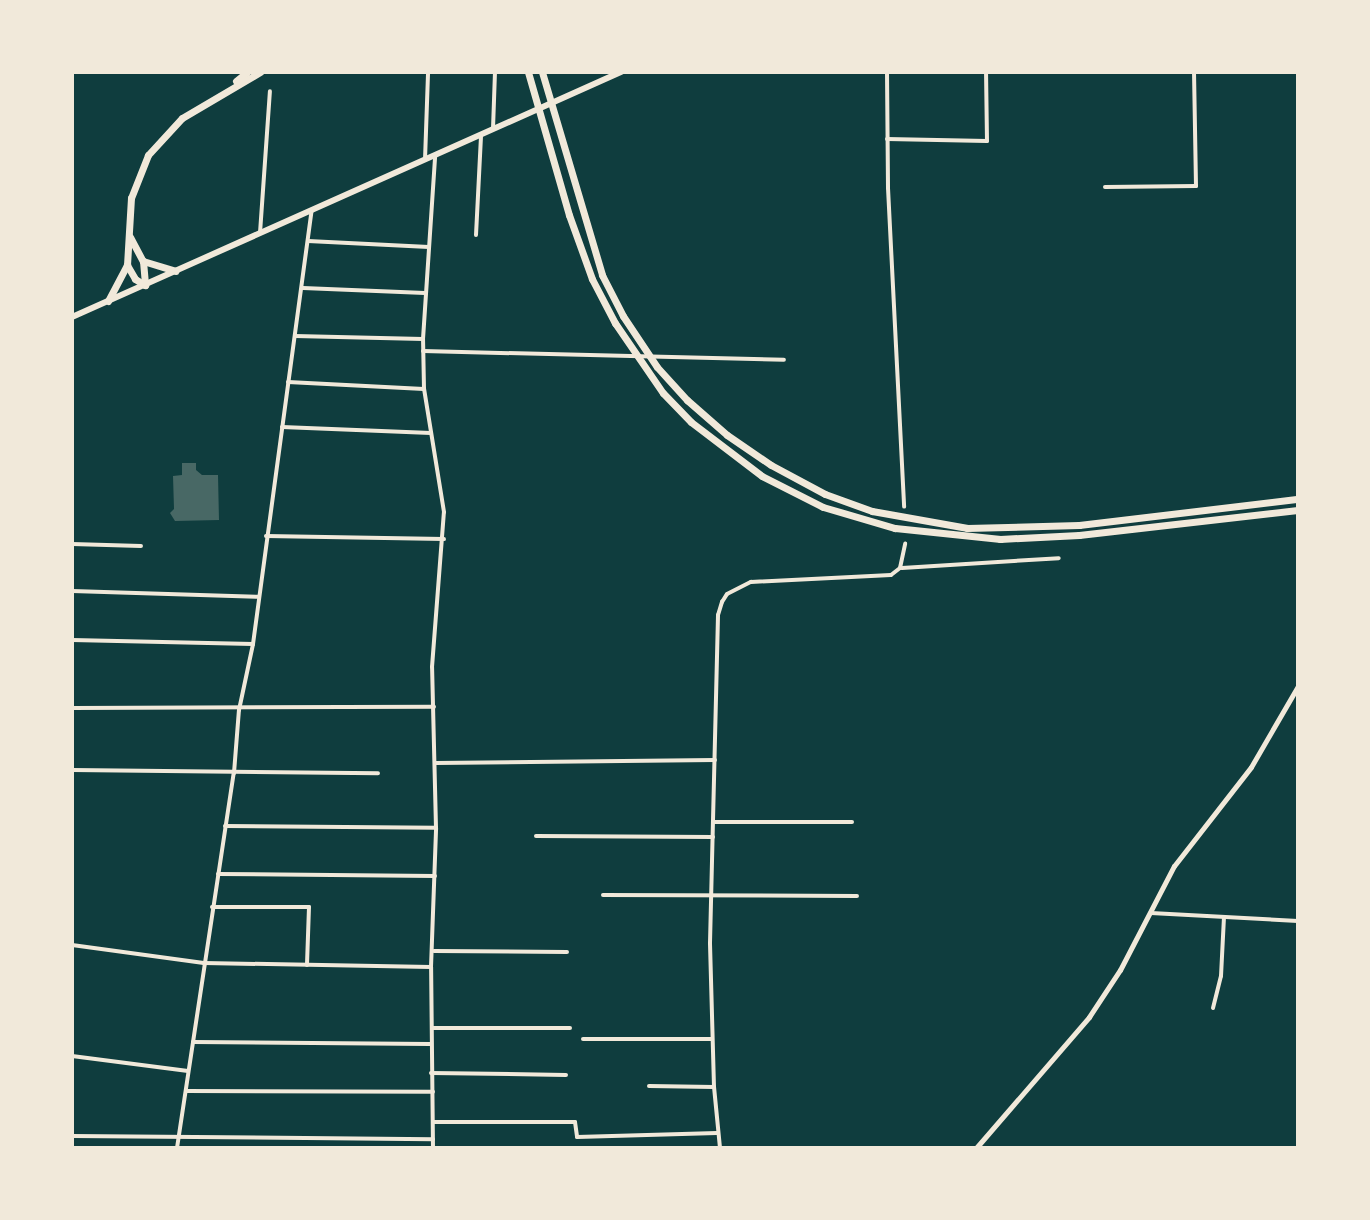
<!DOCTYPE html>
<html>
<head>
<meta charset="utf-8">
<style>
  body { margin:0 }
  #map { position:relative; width:1370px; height:1220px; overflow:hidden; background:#0f3d3e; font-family:"Source Serif 4",serif }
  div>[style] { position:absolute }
  .building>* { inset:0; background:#486865 }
  .minor>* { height:4px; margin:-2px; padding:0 2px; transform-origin:2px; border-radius:2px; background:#f1e9da }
  .tertiary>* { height:5px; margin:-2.5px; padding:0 2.5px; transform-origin:2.5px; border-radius:2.5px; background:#f1e9da }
  .secondary>* { height:6px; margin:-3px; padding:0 3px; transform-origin:3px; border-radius:3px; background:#f1e9da }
  .trunk>* { height:7px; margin:-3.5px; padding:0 3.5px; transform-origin:3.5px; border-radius:3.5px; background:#f1e9da }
  span { translate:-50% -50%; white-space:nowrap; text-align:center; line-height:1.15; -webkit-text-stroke:6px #f1e9da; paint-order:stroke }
  .frame { position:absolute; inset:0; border:74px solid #f1e9da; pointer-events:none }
</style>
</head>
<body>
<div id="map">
  <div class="building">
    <i style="clip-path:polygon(182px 463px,196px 463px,196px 470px,202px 475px,218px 475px,219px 520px,175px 521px,170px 513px,174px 509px,173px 476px,182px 475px)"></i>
  </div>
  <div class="minor">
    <i style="left:887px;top:72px;width:116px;rotate:89.5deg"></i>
    <i style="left:888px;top:188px;width:319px;rotate:87.1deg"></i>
    <i style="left:493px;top:129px;width:57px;rotate:-88deg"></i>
    <i style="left:887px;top:139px;width:100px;rotate:1.1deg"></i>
    <i style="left:987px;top:141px;width:69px;rotate:-90.8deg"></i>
    <i style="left:425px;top:160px;width:88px;rotate:-88deg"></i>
    <i style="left:1105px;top:187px;width:91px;rotate:-0.6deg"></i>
    <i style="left:1196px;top:186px;width:114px;rotate:-91deg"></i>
    <i style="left:260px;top:233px;width:142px;rotate:-86deg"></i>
    <i style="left:476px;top:235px;width:100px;rotate:-87.1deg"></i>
    <i style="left:308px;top:241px;width:121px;rotate:2.8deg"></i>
    <i style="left:303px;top:288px;width:122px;rotate:2.3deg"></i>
    <i style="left:295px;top:336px;width:128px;rotate:1.3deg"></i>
    <i style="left:423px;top:351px;width:361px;rotate:1.4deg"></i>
    <i style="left:288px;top:382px;width:136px;rotate:2.9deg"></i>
    <i style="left:282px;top:427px;width:149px;rotate:2.3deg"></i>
    <i style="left:266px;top:536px;width:178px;rotate:1deg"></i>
    <i style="left:72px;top:544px;width:69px;rotate:1.7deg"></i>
    <i style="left:902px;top:568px;width:157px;rotate:-3.6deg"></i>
    <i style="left:72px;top:591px;width:187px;rotate:1.8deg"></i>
    <i style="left:72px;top:640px;width:181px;rotate:1.3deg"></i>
    <i style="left:72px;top:708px;width:362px;rotate:-0.2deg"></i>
    <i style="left:435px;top:763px;width:280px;rotate:-0.6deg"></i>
    <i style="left:72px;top:770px;width:306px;rotate:0.6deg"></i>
    <i style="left:714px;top:822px;width:138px"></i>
    <i style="left:225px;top:826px;width:211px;rotate:0.5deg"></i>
    <i style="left:536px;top:836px;width:177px;rotate:0.3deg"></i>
    <i style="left:218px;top:874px;width:217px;rotate:0.5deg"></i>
    <i style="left:603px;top:895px;width:254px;rotate:0.2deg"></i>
    <i style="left:212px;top:907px;width:97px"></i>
    <i style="left:309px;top:907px;width:58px;rotate:92deg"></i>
    <i style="left:1151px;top:913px;width:147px;rotate:3.1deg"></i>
    <i style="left:72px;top:945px;width:133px;rotate:7.8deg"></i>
    <i style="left:204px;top:963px;width:227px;rotate:1deg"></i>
    <i style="left:434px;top:951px;width:133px;rotate:0.4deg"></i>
    <i style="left:1213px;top:1008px;width:33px;rotate:-76deg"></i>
    <i style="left:1221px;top:976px;width:59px;rotate:-87.1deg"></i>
    <i style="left:432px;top:1028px;width:138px"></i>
    <i style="left:583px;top:1039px;width:129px"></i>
    <i style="left:193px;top:1042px;width:237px;rotate:0.5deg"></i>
    <i style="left:72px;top:1056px;width:117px;rotate:7.4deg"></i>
    <i style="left:431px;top:1073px;width:135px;rotate:0.8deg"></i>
    <i style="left:649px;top:1086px;width:65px;rotate:0.9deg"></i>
    <i style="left:186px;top:1091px;width:247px;rotate:0.2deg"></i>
    <i style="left:433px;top:1122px;width:142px"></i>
    <i style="left:575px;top:1122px;width:15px;rotate:82deg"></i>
    <i style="left:577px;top:1137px;width:140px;rotate:-1.6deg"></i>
    <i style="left:72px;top:1136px;width:361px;rotate:0.5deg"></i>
    <i style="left:177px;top:1148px;width:379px;rotate:-81.4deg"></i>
    <i style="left:234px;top:773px;width:63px;rotate:-85.5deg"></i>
    <i style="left:239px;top:710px;width:67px;rotate:-78deg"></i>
    <i style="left:253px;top:644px;width:438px;rotate:-82.3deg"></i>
    <i style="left:433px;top:1148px;width:181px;rotate:-90.6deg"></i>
    <i style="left:431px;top:967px;width:139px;rotate:-87.9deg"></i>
    <i style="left:436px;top:828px;width:161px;rotate:-91.4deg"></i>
    <i style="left:432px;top:667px;width:155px;rotate:-85.6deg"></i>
    <i style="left:444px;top:512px;width:125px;rotate:-99.2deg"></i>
    <i style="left:424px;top:389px;width:50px;rotate:-91.1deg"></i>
    <i style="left:423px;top:339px;width:183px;rotate:-86.2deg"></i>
    <i style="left:720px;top:1148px;width:61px;rotate:-95.6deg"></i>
    <i style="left:714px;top:1087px;width:144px;rotate:-91.6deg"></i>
    <i style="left:710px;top:943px;width:328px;rotate:-88.6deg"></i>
    <i style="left:718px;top:615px;width:14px;rotate:-73deg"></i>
    <i style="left:722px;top:602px;width:9px;rotate:-58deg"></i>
    <i style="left:727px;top:594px;width:27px;rotate:-27deg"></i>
    <i style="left:751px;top:582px;width:140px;rotate:-2.9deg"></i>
    <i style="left:891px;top:575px;width:11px;rotate:-38deg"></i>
    <i style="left:900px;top:568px;width:25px;rotate:-78deg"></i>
  </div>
  <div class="tertiary">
    <i style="left:976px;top:1148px;width:173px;rotate:-49.2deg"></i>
    <i style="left:1089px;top:1017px;width:56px;rotate:-56.6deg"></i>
    <i style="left:1120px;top:970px;width:117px;rotate:-62.6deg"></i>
    <i style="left:1174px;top:866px;width:125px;rotate:-52.1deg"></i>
    <i style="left:1251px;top:767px;width:94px;rotate:-59.9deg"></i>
  </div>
  <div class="secondary">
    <i style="left:72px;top:317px;width:601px;rotate:-24.05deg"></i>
  </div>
  <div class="trunk">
    <i style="left:528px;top:72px;width:149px;rotate:74deg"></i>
    <i style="left:569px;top:215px;width:68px;rotate:70.2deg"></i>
    <i style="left:592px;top:279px;width:50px;rotate:62.4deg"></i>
    <i style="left:615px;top:323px;width:85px;rotate:55.6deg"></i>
    <i style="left:663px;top:393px;width:40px;rotate:46deg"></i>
    <i style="left:691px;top:422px;width:89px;rotate:37.3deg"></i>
    <i style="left:762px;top:476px;width:68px;rotate:26.9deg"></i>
    <i style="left:823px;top:507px;width:75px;rotate:16.3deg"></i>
    <i style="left:895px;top:528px;width:106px;rotate:6deg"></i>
    <i style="left:1000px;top:539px;width:79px;rotate:-2.9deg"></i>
    <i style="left:1079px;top:535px;width:220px;rotate:-6.5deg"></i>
    <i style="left:542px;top:72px;width:212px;rotate:73.5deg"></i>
    <i style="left:602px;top:275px;width:46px;rotate:62.9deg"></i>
    <i style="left:623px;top:316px;width:61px;rotate:56.3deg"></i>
    <i style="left:657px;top:367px;width:45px;rotate:47.7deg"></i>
    <i style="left:687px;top:400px;width:53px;rotate:41.2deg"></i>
    <i style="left:727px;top:435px;width:53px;rotate:34.3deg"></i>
    <i style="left:771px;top:465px;width:61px;rotate:28.2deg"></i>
    <i style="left:825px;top:494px;width:50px;rotate:19.9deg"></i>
    <i style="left:872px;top:511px;width:97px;rotate:10.1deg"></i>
    <i style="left:967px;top:528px;width:112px;rotate:-1.5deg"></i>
    <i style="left:1079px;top:525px;width:221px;rotate:-6.8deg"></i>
    <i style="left:236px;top:81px;width:14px;rotate:-39deg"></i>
    <i style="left:130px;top:237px;width:27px;rotate:62deg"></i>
    <i style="left:143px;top:261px;width:34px;rotate:17deg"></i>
    <i style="left:143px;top:261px;width:24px;rotate:85deg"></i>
    <i style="left:127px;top:265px;width:16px;rotate:60deg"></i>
    <i style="left:135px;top:279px;width:12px;rotate:31deg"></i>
    <i style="left:108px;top:301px;width:41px;rotate:-62.2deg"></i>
    <i style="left:127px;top:265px;width:67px;rotate:-86.6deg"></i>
    <i style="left:131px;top:198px;width:46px;rotate:-68.4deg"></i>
    <i style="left:148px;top:155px;width:50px;rotate:-47.4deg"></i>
    <i style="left:182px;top:118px;width:91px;rotate:-30.5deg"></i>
  </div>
  <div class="frame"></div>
</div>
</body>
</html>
